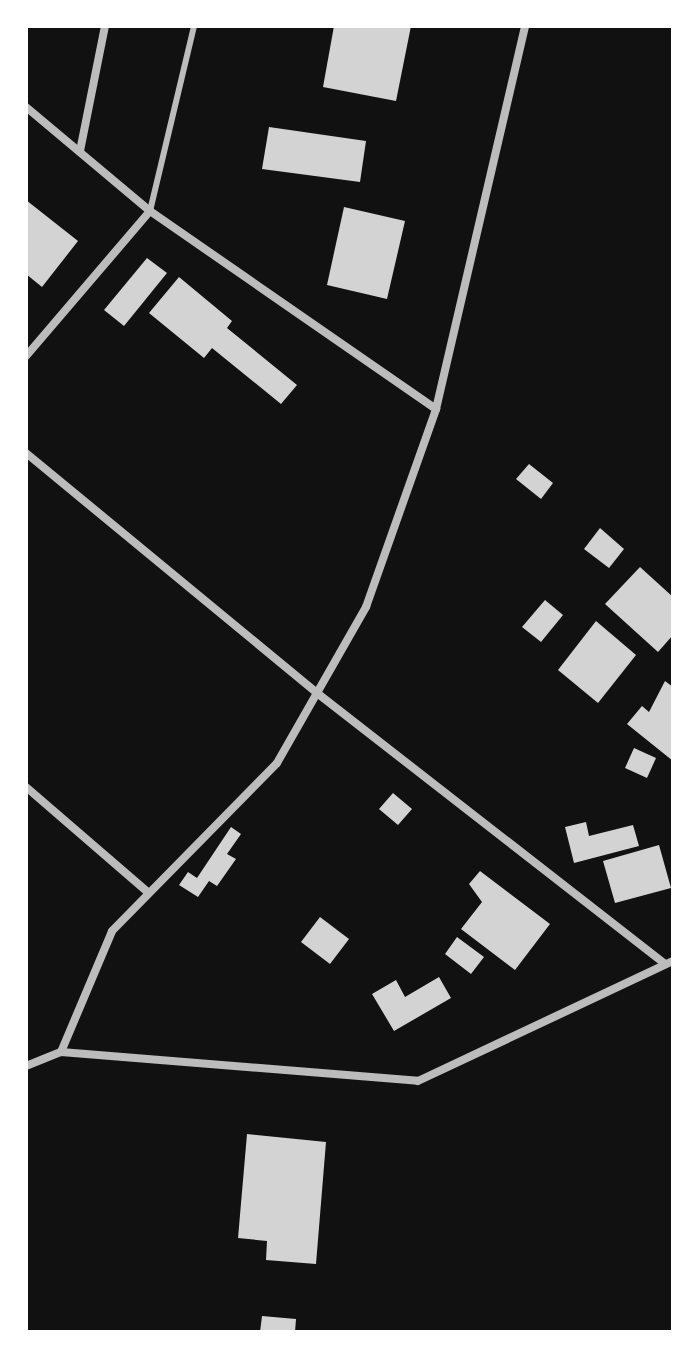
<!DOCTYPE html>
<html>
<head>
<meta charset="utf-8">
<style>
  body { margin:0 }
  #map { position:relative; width:699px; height:1358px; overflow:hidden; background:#111; font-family:"Fira Sans Condensed",sans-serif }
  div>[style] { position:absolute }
  .building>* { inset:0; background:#d3d3d3 }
  .service>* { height:6px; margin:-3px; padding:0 3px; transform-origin:3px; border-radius:3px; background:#bcbcbc }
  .minor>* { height:8px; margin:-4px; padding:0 4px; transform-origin:4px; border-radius:4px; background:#bcbcbc }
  span { translate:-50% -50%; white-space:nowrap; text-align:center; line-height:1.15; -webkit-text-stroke:6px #fff; paint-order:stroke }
  .frame { position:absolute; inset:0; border:28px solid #fff; pointer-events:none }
</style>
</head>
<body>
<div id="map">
  <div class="building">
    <i style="clip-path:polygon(334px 26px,411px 26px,396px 101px,323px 87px)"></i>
    <i style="clip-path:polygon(269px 127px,366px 141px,360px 182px,262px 169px)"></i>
    <i style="clip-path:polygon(26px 200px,78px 241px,42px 287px,26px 274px)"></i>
    <i style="clip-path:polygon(344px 207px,405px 221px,387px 299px,327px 285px)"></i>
    <i style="clip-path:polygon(147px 258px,167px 273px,124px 326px,104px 310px)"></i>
    <i style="clip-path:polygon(179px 277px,232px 321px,227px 328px,297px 385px,281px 404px,212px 348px,204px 358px,149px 313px)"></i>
    <i style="clip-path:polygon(529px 464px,553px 483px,541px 499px,516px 479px)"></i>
    <i style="clip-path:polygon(600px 528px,624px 549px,609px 568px,584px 549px)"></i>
    <i style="clip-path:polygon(640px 567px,673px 597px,673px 635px,658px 652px,605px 604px)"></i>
    <i style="clip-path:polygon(545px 600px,563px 615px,541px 642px,522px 627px)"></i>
    <i style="clip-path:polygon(596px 621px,636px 655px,598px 703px,558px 670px)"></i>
    <i style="clip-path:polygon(665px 681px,673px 687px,673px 761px,627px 724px,642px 706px,649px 712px)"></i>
    <i style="clip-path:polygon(634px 748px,656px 758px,647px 778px,625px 768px)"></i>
    <i style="clip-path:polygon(393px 793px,412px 809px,398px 825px,379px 809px)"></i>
    <i style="clip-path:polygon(586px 822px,589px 836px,633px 825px,639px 846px,574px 863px,565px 827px)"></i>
    <i style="clip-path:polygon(231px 827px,241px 834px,227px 854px,236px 859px,217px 886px,209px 881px,198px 897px,179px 885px,188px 872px,197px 878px)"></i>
    <i style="clip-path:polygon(659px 845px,671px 888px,615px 903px,603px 861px)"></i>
    <i style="clip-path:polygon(480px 871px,550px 924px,515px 970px,461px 929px,482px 902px,469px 884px)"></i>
    <i style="clip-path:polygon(320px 917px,349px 939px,330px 964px,301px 942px)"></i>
    <i style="clip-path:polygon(457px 937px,484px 957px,471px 974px,445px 954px)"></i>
    <i style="clip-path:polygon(439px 977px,451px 998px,394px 1031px,372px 994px,396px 980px,405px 997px)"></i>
    <i style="clip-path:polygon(247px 1134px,326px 1142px,316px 1264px,266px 1260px,267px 1241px,238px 1238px)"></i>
    <i style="clip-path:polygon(262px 1316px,296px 1319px,295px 1332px,260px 1332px)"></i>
  </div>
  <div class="service">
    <i style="left:150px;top:211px;width:190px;rotate:-76.6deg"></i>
  </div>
  <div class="minor">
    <i style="left:26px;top:107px;width:162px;rotate:40deg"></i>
    <i style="left:150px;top:211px;width:191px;rotate:130.5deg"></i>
    <i style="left:80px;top:151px;width:127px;rotate:-78.7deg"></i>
    <i style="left:150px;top:211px;width:348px;rotate:34.7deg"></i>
    <i style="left:26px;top:453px;width:377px;rotate:39.5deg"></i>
    <i style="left:317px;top:693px;width:441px;rotate:37.9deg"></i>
    <i style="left:26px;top:787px;width:162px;rotate:40.8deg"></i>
    <i style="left:61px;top:1052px;width:131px;rotate:-67.1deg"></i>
    <i style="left:112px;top:931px;width:235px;rotate:-45.5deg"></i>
    <i style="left:277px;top:763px;width:180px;rotate:-60.3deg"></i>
    <i style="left:366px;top:607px;width:210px;rotate:-70.5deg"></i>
    <i style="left:436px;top:409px;width:393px;rotate:-76.9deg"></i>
    <i style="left:26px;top:1066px;width:38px;rotate:-22deg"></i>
    <i style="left:61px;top:1052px;width:358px;rotate:4.6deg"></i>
    <i style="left:418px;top:1081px;width:282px;rotate:-25.2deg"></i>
  </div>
  <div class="frame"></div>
</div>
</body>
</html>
